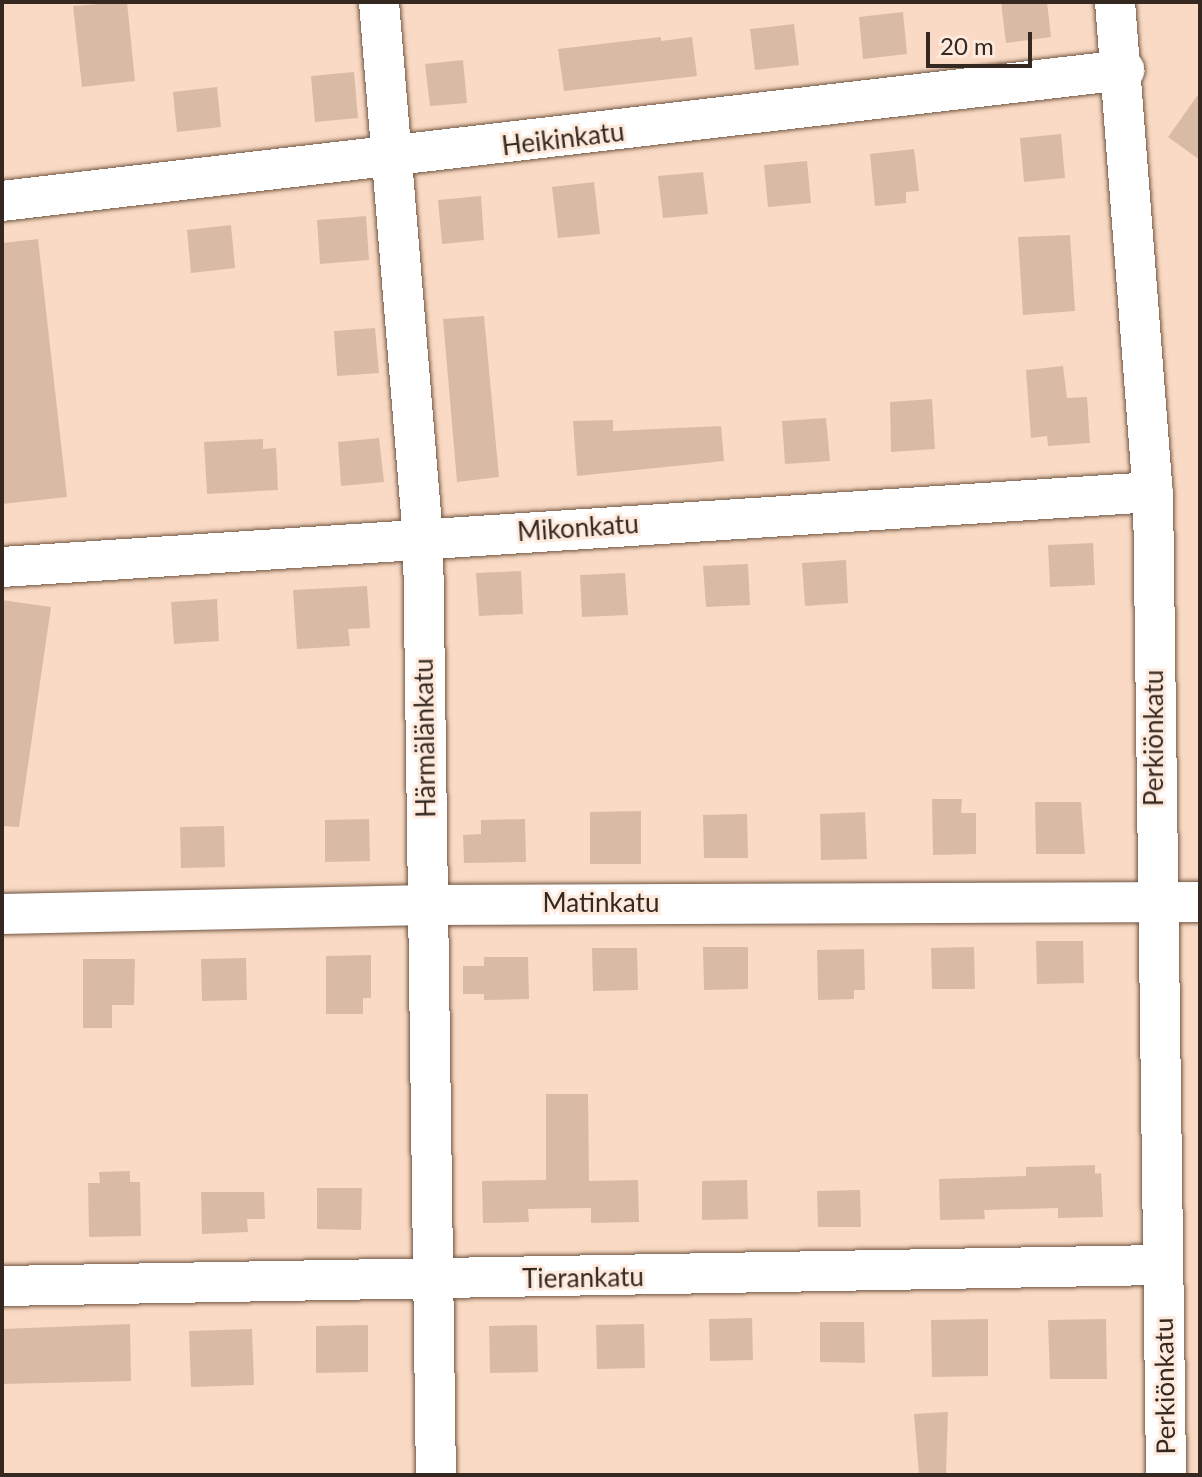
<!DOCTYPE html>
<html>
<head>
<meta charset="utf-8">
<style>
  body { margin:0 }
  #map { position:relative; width:1202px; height:1477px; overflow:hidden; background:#fadac4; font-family:Lato,sans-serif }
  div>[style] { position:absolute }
  .building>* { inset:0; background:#d9bba5 }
  .roads { filter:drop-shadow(0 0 2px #6f5541) drop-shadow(0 0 2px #6f5541) }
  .street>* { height:40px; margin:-20px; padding:0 20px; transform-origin:20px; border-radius:20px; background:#fff }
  span { translate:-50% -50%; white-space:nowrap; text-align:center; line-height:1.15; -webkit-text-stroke:6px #feeadd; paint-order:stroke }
  .street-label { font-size:26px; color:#342820 }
  .frame { position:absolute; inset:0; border:4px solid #342820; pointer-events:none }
  .scale { position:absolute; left:926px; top:32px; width:106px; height:36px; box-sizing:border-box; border:4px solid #342820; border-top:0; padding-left:10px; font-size:24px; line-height:28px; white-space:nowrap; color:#342820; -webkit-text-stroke:6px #feeadd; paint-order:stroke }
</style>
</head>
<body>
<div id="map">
  <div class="building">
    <i style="clip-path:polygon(127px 2px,135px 81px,82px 87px,73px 6px)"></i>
    <i style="clip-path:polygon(1001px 2px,1047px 2px,1051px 37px,1006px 43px)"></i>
    <i style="clip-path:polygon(903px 12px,907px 54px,863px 59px,859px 17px)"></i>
    <i style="clip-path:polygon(794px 24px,799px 65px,755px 70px,750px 29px)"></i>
    <i style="clip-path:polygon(661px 37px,661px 41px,692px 37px,697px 76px,564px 91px,558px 49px)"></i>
    <i style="clip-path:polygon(463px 60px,467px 103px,430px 106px,425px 64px)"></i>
    <i style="clip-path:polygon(354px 72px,358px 118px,315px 122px,311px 76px)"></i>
    <i style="clip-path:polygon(217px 87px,221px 127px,177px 132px,173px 92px)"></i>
    <i style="clip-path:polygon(1200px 92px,1200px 160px,1168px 137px)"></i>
    <i style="clip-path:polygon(1061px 134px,1065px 178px,1024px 182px,1020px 138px)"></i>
    <i style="clip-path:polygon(914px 149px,919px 191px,906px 192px,906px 203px,875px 206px,870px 154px)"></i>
    <i style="clip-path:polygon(807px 161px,811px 203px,768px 207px,764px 165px)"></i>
    <i style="clip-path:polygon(703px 172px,708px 214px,663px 218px,658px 176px)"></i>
    <i style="clip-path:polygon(594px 182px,600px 234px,558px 238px,552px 187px)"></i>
    <i style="clip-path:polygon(481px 196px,484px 240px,442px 244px,438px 200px)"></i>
    <i style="clip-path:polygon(366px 216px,369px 260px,320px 264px,317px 220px)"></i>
    <i style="clip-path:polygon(231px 225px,235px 268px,191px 273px,187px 230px)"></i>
    <i style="clip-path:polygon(1070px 235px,1075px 311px,1023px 315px,1018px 237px)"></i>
    <i style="clip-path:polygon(38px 239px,67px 497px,2px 504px,2px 243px)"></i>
    <i style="clip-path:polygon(484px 316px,499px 477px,457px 482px,443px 319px)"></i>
    <i style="clip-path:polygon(375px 328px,379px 373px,337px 376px,334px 331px)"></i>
    <i style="clip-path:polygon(1063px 366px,1067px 398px,1087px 397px,1090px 443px,1048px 446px,1047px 436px,1031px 438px,1026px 370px)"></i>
    <i style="clip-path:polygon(932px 399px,935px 449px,891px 452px,890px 402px)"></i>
    <i style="clip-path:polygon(826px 418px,830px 461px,785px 464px,782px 421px)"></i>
    <i style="clip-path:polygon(613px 420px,613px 431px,721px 426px,724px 461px,577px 476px,573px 421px)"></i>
    <i style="clip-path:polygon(379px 438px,384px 482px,341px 486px,338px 442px)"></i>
    <i style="clip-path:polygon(263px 439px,263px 449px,276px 448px,278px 490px,207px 494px,204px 442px)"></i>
    <i style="clip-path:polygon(1093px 543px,1095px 585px,1050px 587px,1048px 545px)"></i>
    <i style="clip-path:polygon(846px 560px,848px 603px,805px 606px,802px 563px)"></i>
    <i style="clip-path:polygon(748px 564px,750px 605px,706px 607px,703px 566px)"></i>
    <i style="clip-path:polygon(521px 571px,523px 614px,479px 616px,476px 573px)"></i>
    <i style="clip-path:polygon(625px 573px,628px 615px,582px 617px,580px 575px)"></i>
    <i style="clip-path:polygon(367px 586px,370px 628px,348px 629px,350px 646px,297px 649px,293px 590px)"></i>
    <i style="clip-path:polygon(217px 599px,219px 641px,174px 644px,171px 602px)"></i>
    <i style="clip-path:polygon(2px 600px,51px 607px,19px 827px,2px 826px)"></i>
    <i style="clip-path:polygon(932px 799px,962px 799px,961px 813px,976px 813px,976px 854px,933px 855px)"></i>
    <i style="clip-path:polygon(1035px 802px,1081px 802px,1085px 854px,1036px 854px)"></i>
    <i style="clip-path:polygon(641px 811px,641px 864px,590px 864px,590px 812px)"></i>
    <i style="clip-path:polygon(865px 812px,867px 859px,821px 860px,820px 814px)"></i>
    <i style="clip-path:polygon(747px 814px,748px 858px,704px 858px,703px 815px)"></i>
    <i style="clip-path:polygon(369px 819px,370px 861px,325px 862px,325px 820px)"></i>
    <i style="clip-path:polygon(525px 819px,526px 862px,464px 863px,463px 835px,481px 834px,481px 820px)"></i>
    <i style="clip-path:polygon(224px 826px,225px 867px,181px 868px,180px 827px)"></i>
    <i style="clip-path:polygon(1036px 941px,1083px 941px,1084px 983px,1037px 984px)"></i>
    <i style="clip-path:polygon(703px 947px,748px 947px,748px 989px,704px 990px)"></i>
    <i style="clip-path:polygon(974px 947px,975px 989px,932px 989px,931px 948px)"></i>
    <i style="clip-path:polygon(592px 948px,637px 948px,638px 990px,593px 991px)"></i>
    <i style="clip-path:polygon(864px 949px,865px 990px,854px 990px,854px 999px,818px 1000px,817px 950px)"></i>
    <i style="clip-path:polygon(371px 955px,371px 998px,363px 998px,363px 1014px,326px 1014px,326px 956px)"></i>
    <i style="clip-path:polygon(484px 957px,528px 957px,529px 999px,484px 1000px,484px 994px,463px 994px,463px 966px,484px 966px)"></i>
    <i style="clip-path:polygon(246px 958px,247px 1000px,202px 1001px,201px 959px)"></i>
    <i style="clip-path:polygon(83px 959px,135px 959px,134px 1005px,112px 1005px,112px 1028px,83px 1028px)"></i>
    <i style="clip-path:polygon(546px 1094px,588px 1094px,589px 1181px,638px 1180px,639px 1222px,591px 1223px,591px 1208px,528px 1209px,529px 1222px,483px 1223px,482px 1181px,546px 1180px)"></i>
    <i style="clip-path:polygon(1095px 1165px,1095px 1174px,1101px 1173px,1103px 1217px,1058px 1218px,1058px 1208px,984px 1210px,985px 1219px,940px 1220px,939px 1179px,1026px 1176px,1026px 1167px)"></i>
    <i style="clip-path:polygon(130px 1171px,130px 1182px,140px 1182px,141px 1236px,89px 1237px,88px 1183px,100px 1183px,99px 1172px)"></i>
    <i style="clip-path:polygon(747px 1180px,748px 1219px,702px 1220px,702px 1181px)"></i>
    <i style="clip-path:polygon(317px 1188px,362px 1188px,361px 1230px,317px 1229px)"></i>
    <i style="clip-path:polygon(860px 1190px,861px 1227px,818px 1227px,817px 1191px)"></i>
    <i style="clip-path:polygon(201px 1192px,264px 1192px,265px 1219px,247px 1219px,248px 1232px,202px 1234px)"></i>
    <i style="clip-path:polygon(752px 1318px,753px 1360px,710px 1361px,709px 1319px)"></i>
    <i style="clip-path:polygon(988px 1319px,988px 1376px,932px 1377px,931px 1320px)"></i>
    <i style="clip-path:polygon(1106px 1319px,1107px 1379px,1050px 1379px,1048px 1320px)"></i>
    <i style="clip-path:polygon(820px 1322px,864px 1322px,865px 1363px,820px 1362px)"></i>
    <i style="clip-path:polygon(130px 1324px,131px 1381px,2px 1384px,2px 1329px)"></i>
    <i style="clip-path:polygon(644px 1324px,645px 1368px,597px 1369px,596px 1325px)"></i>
    <i style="clip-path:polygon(368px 1325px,368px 1372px,316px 1373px,316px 1326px)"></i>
    <i style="clip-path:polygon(537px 1325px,538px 1372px,490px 1373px,489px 1326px)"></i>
    <i style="clip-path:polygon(252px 1329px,254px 1385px,191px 1387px,189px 1331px)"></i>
    <i style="clip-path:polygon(948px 1412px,946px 1475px,919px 1475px,914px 1414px)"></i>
  </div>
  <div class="roads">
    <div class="street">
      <i style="left:379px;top:2px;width:538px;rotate:85.31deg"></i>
      <i style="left:423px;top:538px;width:937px;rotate:89.21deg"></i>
      <i style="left:1115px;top:2px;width:491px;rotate:85.6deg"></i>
      <i style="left:1153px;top:492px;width:983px;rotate:89.24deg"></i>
      <i style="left:2px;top:201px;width:1130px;rotate:-6.66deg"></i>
      <i style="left:2px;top:567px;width:1153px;rotate:-3.73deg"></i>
      <i style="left:2px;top:914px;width:425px;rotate:-1.2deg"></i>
      <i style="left:427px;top:905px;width:773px;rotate:-0.22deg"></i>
      <i style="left:2px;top:1286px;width:1161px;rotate:-1.04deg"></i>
    </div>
  </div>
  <div class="street-label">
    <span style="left:563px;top:139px;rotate:-7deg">Heikinkatu</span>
    <span style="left:578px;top:528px;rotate:-4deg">Mikonkatu</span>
    <span style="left:425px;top:738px;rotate:-91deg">Härmälänkatu</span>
    <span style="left:1154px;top:738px;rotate:-90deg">Perkiönkatu</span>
    <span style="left:601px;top:903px">Matinkatu</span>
    <span style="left:583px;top:1278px;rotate:-1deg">Tierankatu</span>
    <span style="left:1165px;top:1386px;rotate:-91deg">Perkiönkatu</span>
  </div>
  <div class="frame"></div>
  <div class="scale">20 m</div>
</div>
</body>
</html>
